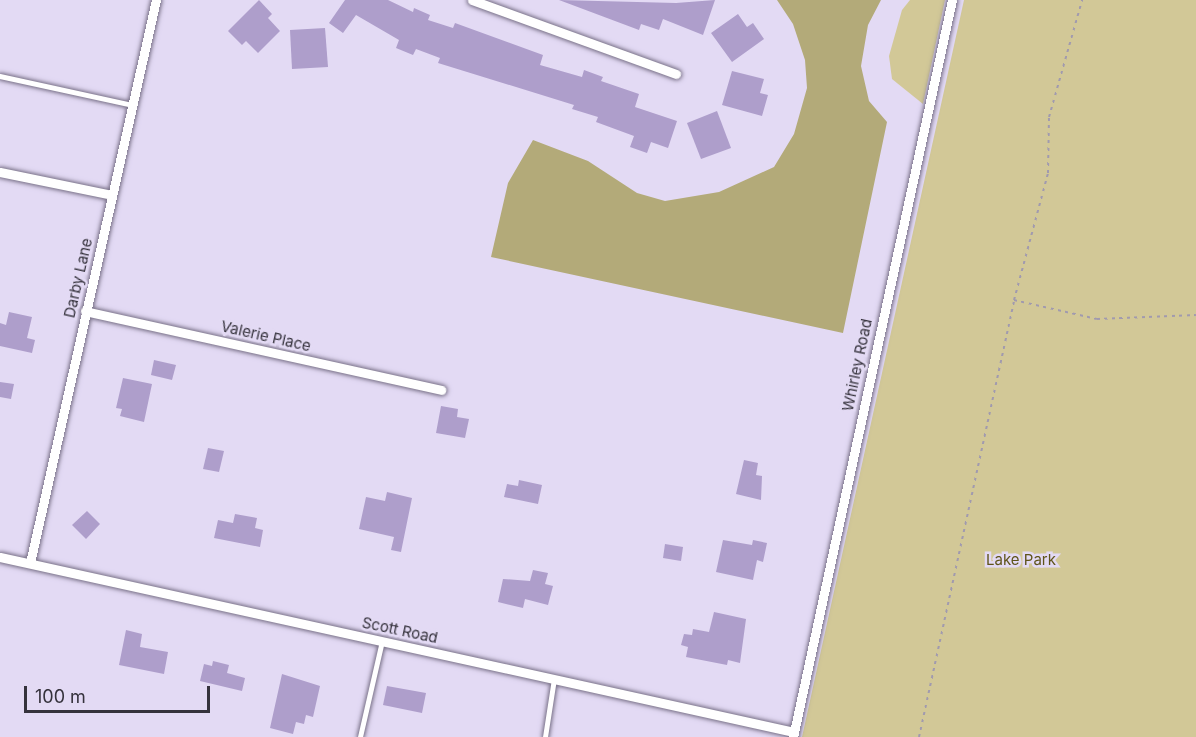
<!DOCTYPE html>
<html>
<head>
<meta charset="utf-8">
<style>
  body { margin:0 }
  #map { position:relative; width:1196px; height:737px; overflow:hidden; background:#e3daf4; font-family:Inter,sans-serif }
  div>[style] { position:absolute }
  .green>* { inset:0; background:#d2c897 }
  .water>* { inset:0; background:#b3aa79 }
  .building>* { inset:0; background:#ae9ecb }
  .path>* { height:2px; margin-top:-1px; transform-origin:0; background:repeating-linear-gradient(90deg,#a19aae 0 3px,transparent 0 7.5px) }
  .roads { filter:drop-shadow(0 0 2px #797188) drop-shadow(0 0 2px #797188) }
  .service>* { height:4.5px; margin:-2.25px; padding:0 2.25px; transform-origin:2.25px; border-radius:2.25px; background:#fff }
  .minor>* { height:9px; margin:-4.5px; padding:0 4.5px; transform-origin:4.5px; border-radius:4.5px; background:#fff }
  span { translate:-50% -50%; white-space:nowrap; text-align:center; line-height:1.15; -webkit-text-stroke:5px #e3daf4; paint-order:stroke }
  .street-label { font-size:15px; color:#35323c }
  .park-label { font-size:15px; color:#5f541a }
  .scale { position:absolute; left:24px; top:686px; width:186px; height:27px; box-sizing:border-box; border:3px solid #35323c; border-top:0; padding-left:8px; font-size:18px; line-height:21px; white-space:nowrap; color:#35323c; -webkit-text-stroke:4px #e3daf4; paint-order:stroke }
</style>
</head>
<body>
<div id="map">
  <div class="green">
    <i style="clip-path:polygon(910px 0,945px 0,923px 104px,892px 79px,889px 56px,902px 10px)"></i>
    <i style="clip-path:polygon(964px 0,1196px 0,1196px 737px,802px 737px)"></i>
  </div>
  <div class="water">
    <i style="clip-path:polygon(777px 0,881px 0,868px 25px,861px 66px,869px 101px,887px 122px,843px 333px,491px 257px,508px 183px,533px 140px,588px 161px,637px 193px,665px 201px,719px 192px,774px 167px,794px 134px,807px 88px,805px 60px,793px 24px)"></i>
  </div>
  <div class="building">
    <i style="clip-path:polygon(259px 0,272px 14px,268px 18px,280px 31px,258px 53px,246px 41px,242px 45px,228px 31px)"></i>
    <i style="clip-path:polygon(345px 0,388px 0,413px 12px,414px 8px,430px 15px,428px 20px,453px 28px,455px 23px,543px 55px,540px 65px,582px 77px,584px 70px,603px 77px,601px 81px,639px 94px,635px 107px,677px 121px,668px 148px,651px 142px,647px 153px,630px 147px,634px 136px,596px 122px,598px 117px,572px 109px,574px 105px,438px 63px,440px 58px,416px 49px,413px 55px,396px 48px,399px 40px,356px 15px,343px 33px,329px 23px)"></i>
    <i style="clip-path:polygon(559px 0,676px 3px,715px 0,703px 35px,663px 19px,659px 30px,641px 24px,639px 30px)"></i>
    <i style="clip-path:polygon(738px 14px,747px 27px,753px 23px,764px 39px,732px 62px,711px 33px)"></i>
    <i style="clip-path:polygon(325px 28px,328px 67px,292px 69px,290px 30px)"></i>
    <i style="clip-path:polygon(732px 71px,764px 79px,760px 93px,768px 95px,762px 116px,722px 105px)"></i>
    <i style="clip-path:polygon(717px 111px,731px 148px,701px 159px,687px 123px)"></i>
    <i style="clip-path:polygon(9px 312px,32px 317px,27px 338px,35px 340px,32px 353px,0 346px,0 323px,6px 325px)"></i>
    <i style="clip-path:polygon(154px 360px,176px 365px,172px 380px,151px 375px)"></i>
    <i style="clip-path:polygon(123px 378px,152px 384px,144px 422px,120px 416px,122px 409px,116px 408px)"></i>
    <i style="clip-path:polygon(0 382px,14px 384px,11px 399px,0 397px)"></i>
    <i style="clip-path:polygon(441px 406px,458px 409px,457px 417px,469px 419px,465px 438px,436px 433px)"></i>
    <i style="clip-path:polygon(208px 448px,224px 451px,219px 472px,203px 469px)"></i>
    <i style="clip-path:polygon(744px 460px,758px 463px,756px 475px,762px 476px,761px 500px,736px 494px)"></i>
    <i style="clip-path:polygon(519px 480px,542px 485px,538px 504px,504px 497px,507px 484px,518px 486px)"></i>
    <i style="clip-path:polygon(387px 492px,412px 498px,401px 552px,391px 550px,394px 537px,359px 529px,366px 497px,385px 501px)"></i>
    <i style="clip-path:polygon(87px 511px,100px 524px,86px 539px,72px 525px)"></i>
    <i style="clip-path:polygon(235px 514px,257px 518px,255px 528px,263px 530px,260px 547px,214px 538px,218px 520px,233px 523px)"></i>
    <i style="clip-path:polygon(723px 540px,752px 545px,753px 540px,767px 543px,763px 562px,757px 560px,753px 580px,716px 572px)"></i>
    <i style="clip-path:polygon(665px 544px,683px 547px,681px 561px,663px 558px)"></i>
    <i style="clip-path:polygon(533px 570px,548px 573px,545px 584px,553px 586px,548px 605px,525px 599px,523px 608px,498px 602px,503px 579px,530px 581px)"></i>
    <i style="clip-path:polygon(714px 612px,746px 619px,740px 663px,728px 660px,727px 665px,686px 657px,688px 647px,681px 645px,684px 634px,692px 635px,693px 629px,709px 632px)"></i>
    <i style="clip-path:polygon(126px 630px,142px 634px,140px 647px,168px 652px,164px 674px,119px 665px)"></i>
    <i style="clip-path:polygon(213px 661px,229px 665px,227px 673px,245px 678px,242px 691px,200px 681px,204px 664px,212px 666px)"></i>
    <i style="clip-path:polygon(282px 674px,320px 686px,313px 717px,306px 715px,304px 724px,296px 722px,293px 734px,270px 728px)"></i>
    <i style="clip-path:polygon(387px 686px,426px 693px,422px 713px,383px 705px)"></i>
  </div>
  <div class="path">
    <i style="left:1014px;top:300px;width:85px;rotate:12.9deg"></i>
    <i style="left:1097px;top:319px;width:99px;rotate:-2.3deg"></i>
    <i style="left:919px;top:737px;width:447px;rotate:-77.7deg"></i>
    <i style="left:1014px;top:300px;width:131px;rotate:-75deg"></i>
    <i style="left:1048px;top:173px;width:56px;rotate:-89deg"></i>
    <i style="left:1049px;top:117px;width:122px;rotate:-74.2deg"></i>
  </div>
  <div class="roads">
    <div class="service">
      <i style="left:0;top:76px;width:136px;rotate:12.3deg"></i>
      <i style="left:360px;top:737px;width:98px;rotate:-77.1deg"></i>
      <i style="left:545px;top:737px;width:59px;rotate:-81.2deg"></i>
    </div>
    <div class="minor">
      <i style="left:472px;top:0;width:217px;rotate:19.9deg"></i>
      <i style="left:0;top:172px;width:114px;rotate:11.6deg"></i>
      <i style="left:85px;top:311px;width:365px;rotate:12.5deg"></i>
      <i style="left:0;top:557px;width:813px;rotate:12.43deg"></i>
      <i style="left:30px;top:563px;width:577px;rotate:-77.39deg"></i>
      <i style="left:793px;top:737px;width:754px;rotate:-77.83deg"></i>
    </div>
  </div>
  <div class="street-label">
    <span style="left:78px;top:278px;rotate:-77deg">Darby Lane</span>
    <span style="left:266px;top:336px;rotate:13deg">Valerie Place</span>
    <span style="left:857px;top:365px;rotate:-78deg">Whirley Road</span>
    <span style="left:400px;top:630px;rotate:12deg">Scott Road</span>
  </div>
  <div class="park-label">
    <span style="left:1021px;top:560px">Lake Park</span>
  </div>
  <div class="scale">100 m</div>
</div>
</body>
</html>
